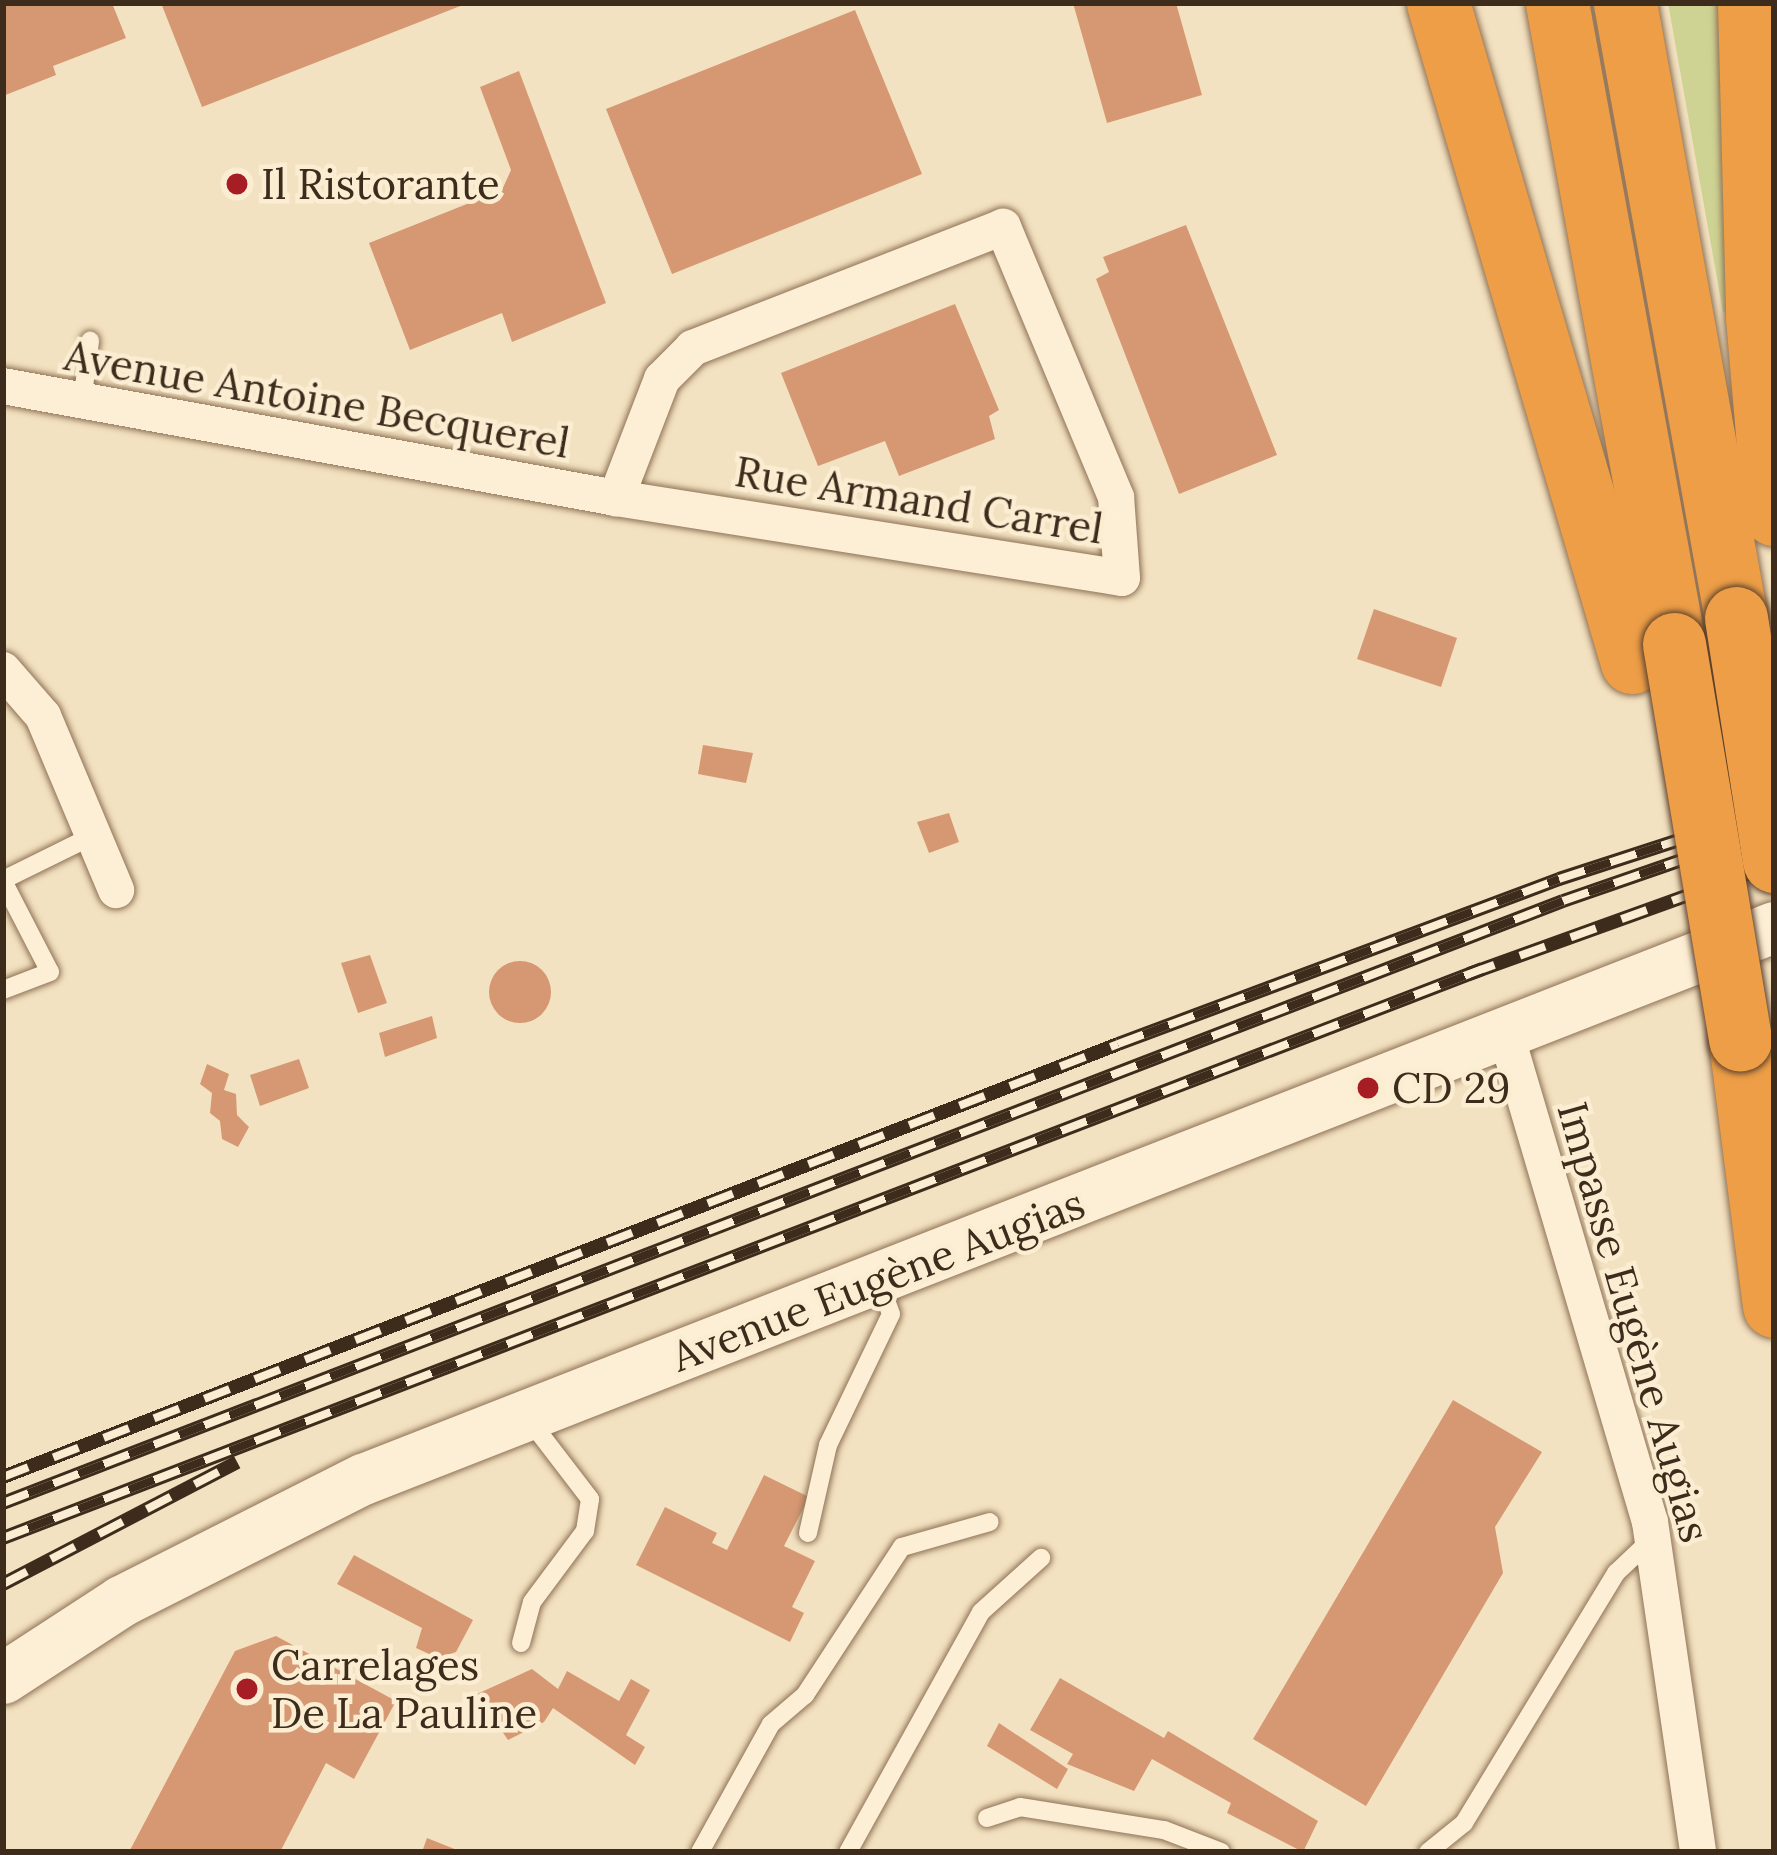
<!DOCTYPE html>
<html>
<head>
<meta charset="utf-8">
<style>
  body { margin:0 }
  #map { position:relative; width:1777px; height:1855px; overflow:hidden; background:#f3e2c1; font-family:Lora,serif }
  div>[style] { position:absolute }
  .green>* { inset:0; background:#ced393 }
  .building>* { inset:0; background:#d69872 }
  .round { border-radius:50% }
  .roads { filter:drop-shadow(0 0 3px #8f7256) drop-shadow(0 0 3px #8f7256) }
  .lane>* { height:18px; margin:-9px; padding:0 9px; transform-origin:9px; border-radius:9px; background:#fdefd5 }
  .street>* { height:36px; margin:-18px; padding:0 18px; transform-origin:18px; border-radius:18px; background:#fdefd5 }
  .secondary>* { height:51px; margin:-25.5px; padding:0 25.5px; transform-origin:25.5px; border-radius:25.5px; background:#fdefd5 }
  .highway>* { height:63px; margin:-31.5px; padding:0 31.5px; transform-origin:31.5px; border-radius:31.5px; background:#ed9e47 }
  .rail>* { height:14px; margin-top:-7px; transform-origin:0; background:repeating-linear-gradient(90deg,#faedd2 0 27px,#3d2b1c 0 54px); box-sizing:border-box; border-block:3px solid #3d2b1c }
  .bridges { filter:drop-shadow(0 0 3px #5d402b) drop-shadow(0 0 3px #5d402b) }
  .highway-bridge>* { height:63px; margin:-31.5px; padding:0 31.5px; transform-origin:31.5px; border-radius:31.5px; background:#ed9e47 }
  .dots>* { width:33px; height:33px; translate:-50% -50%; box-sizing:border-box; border:6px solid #faedd2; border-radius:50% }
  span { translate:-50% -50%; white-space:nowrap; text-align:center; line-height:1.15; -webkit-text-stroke:9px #faedd2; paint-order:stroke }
  .poi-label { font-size:42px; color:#3d2b1c }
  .left { translate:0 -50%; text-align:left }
  .street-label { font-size:42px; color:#3d2b1c }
  .frame { position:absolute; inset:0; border:6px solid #3d2b1c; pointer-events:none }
</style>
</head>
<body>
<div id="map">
  <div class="green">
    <i style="clip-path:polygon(1668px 3px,1724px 3px,1738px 313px,1723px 312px)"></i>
  </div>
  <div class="building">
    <i style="clip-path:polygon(3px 3px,112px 3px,126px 38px,53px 66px,56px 75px,3px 96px)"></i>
    <i style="clip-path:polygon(161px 3px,468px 3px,202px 107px)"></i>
    <i style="clip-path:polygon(1073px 3px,1176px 3px,1202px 95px,1107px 123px)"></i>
    <i style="clip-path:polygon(855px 10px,922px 174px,672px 274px,606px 109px)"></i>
    <i style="clip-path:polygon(519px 71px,606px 303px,512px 342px,502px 313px,410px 350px,369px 243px,502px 190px,511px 170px,480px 87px)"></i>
    <i style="clip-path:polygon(1186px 225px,1277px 455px,1179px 494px,1096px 279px,1109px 272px,1103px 257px)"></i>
    <i style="clip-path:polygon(955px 304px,999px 410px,989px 416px,995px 439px,899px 476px,885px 441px,818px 466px,781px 373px)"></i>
    <i style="clip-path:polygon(1374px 609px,1457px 638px,1441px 687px,1357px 659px)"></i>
    <i style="clip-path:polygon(703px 745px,753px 753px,746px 783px,698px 774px)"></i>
    <i style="clip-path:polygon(949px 813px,959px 842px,929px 853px,917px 822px)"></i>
    <i style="clip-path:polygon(370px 955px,387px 1003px,358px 1013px,341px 963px)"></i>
    <i class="round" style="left:489px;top:961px;width:62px;height:62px"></i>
    <i style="clip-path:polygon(432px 1016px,437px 1038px,385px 1057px,379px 1033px)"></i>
    <i style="clip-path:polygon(299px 1059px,309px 1088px,260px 1106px,250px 1075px)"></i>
    <i style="clip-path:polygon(207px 1064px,229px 1074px,224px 1090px,236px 1094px,237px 1115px,249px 1127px,238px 1147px,222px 1139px,220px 1121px,210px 1113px,212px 1093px,200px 1084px)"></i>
    <i style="clip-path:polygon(1453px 1400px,1542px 1452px,1495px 1527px,1503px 1573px,1366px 1806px,1253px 1739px)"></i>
    <i style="clip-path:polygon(764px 1475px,809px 1497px,784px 1546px,815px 1561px,792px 1607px,804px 1613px,790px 1642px,636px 1565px,665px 1507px,717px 1533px,712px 1543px,727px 1550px)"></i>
    <i style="clip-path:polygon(354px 1555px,473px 1620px,456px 1652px,438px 1658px,416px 1648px,422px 1628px,337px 1584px)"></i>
    <i style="clip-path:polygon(276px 1636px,396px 1701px,354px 1779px,326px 1763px,280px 1852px,129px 1852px,235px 1651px)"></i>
    <i style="clip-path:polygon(532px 1669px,558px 1689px,567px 1671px,619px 1701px,631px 1679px,650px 1690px,626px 1735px,645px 1747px,635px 1765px,553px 1708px,544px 1722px,508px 1740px,477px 1694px)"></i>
    <i style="clip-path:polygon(1060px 1678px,1164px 1738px,1168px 1731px,1318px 1821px,1303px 1852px,1227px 1813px,1231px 1803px,1152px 1759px,1134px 1791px,1067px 1764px,1073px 1754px,1030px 1730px)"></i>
    <i style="clip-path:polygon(999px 1723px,1068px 1769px,1057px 1789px,987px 1746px)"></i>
    <i style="clip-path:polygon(427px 1838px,462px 1852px,422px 1852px)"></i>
  </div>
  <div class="roads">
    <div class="lane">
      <i style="left:82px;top:402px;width:62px;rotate:-82.5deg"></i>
      <i style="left:3px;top:880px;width:102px;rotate:-26.3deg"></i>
      <i style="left:3px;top:881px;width:102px;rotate:62.7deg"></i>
      <i style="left:50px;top:972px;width:50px;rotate:159deg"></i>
      <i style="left:808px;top:1533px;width:90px;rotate:-77.2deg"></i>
      <i style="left:828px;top:1445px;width:145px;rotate:-64.3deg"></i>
      <i style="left:891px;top:1314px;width:35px;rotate:-110deg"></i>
      <i style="left:521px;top:1643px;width:42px;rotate:-75deg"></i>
      <i style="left:532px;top:1602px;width:89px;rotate:-53.3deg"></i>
      <i style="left:585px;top:1531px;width:32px;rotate:-81deg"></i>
      <i style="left:590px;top:1499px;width:103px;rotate:-127.5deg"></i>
      <i style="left:987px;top:1818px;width:35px;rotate:-18deg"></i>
      <i style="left:1020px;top:1807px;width:146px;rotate:9.1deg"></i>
      <i style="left:1164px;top:1830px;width:61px;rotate:21.1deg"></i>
      <i style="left:700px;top:1852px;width:146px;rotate:-61deg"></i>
      <i style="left:771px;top:1724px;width:45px;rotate:-40.5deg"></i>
      <i style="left:805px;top:1695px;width:177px;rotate:-56.8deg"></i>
      <i style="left:902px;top:1547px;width:91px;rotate:-15.9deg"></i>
      <i style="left:848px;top:1852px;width:274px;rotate:-61deg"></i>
      <i style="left:981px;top:1612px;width:81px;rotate:-42deg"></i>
      <i style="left:1428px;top:1852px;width:46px;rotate:-38.9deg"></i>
      <i style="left:1464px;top:1823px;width:293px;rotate:-58.7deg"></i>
      <i style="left:1616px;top:1573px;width:50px;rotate:-43.4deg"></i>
    </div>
    <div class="street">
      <i style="left:3px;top:386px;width:623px;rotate:10.35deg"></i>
      <i style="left:616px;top:498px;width:512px;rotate:8.98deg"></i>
      <i style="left:1122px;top:578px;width:81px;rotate:-94.2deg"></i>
      <i style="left:1116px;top:497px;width:293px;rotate:-112.7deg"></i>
      <i style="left:1003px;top:227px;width:333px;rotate:158.7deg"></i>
      <i style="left:693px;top:348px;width:44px;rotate:135deg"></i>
      <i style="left:662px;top:379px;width:128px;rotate:111.1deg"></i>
      <i style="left:3px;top:670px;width:61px;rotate:49deg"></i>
      <i style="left:43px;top:716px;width:189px;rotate:67.2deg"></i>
      <i style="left:1505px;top:1031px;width:512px;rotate:73.55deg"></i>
      <i style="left:1650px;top:1522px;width:333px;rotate:81.7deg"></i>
    </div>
    <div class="secondary">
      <i style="left:3px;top:1678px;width:141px;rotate:-33.1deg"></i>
      <i style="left:121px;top:1601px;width:271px;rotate:-26.8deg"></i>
      <i style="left:363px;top:1479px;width:1515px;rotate:-21.37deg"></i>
    </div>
    <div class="highway">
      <i style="left:1438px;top:3px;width:687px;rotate:73.6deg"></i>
      <i style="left:1557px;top:3px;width:652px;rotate:79.66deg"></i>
      <i style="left:1625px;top:3px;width:625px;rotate:79.77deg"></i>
      <i style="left:1749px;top:3px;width:314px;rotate:88.5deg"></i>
      <i style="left:1757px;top:317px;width:198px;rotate:85.1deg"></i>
      <i style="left:1740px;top:1040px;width:268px;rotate:82.7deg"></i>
    </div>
  </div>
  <div class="rail">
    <i style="left:1469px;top:974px;width:324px;rotate:-19.8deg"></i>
    <i style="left:3px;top:1477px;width:1196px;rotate:-21.22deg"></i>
    <i style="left:1118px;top:1044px;width:471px;rotate:-20.5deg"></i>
    <i style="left:1559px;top:879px;width:226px;rotate:-18deg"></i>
    <i style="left:3px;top:1503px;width:1672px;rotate:-21.1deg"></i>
    <i style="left:1563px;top:901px;width:223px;rotate:-19.1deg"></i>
    <i style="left:3px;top:1538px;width:1585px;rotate:-21.04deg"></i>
    <i style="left:3px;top:1584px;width:264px;rotate:-27.5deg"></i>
  </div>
  <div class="bridges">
    <div class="highway-bridge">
      <i style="left:1736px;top:618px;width:246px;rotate:81.1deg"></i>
      <i style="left:1674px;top:644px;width:401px;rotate:80.5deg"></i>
    </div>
  </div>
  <div class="dots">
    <i style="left:237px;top:184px;background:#a61e24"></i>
    <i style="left:1368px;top:1088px;background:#a61e24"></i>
    <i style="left:247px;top:1689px;background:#a61e24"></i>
  </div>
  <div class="poi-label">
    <span class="left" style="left:261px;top:184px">Il Ristorante</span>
    <span class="left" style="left:1392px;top:1088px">CD 29</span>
    <span class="left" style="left:271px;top:1689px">Carrelages<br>De La Pauline</span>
  </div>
  <div class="street-label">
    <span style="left:317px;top:399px;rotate:10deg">Avenue Antoine Becquerel</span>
    <span style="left:919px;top:500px;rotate:9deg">Rue Armand Carrel</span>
    <span style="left:878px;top:1280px;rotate:-21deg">Avenue Eugène Augias</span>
    <span style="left:1634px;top:1322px;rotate:74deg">Impasse Eugène Augias</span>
  </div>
  <div class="frame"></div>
</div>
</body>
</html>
